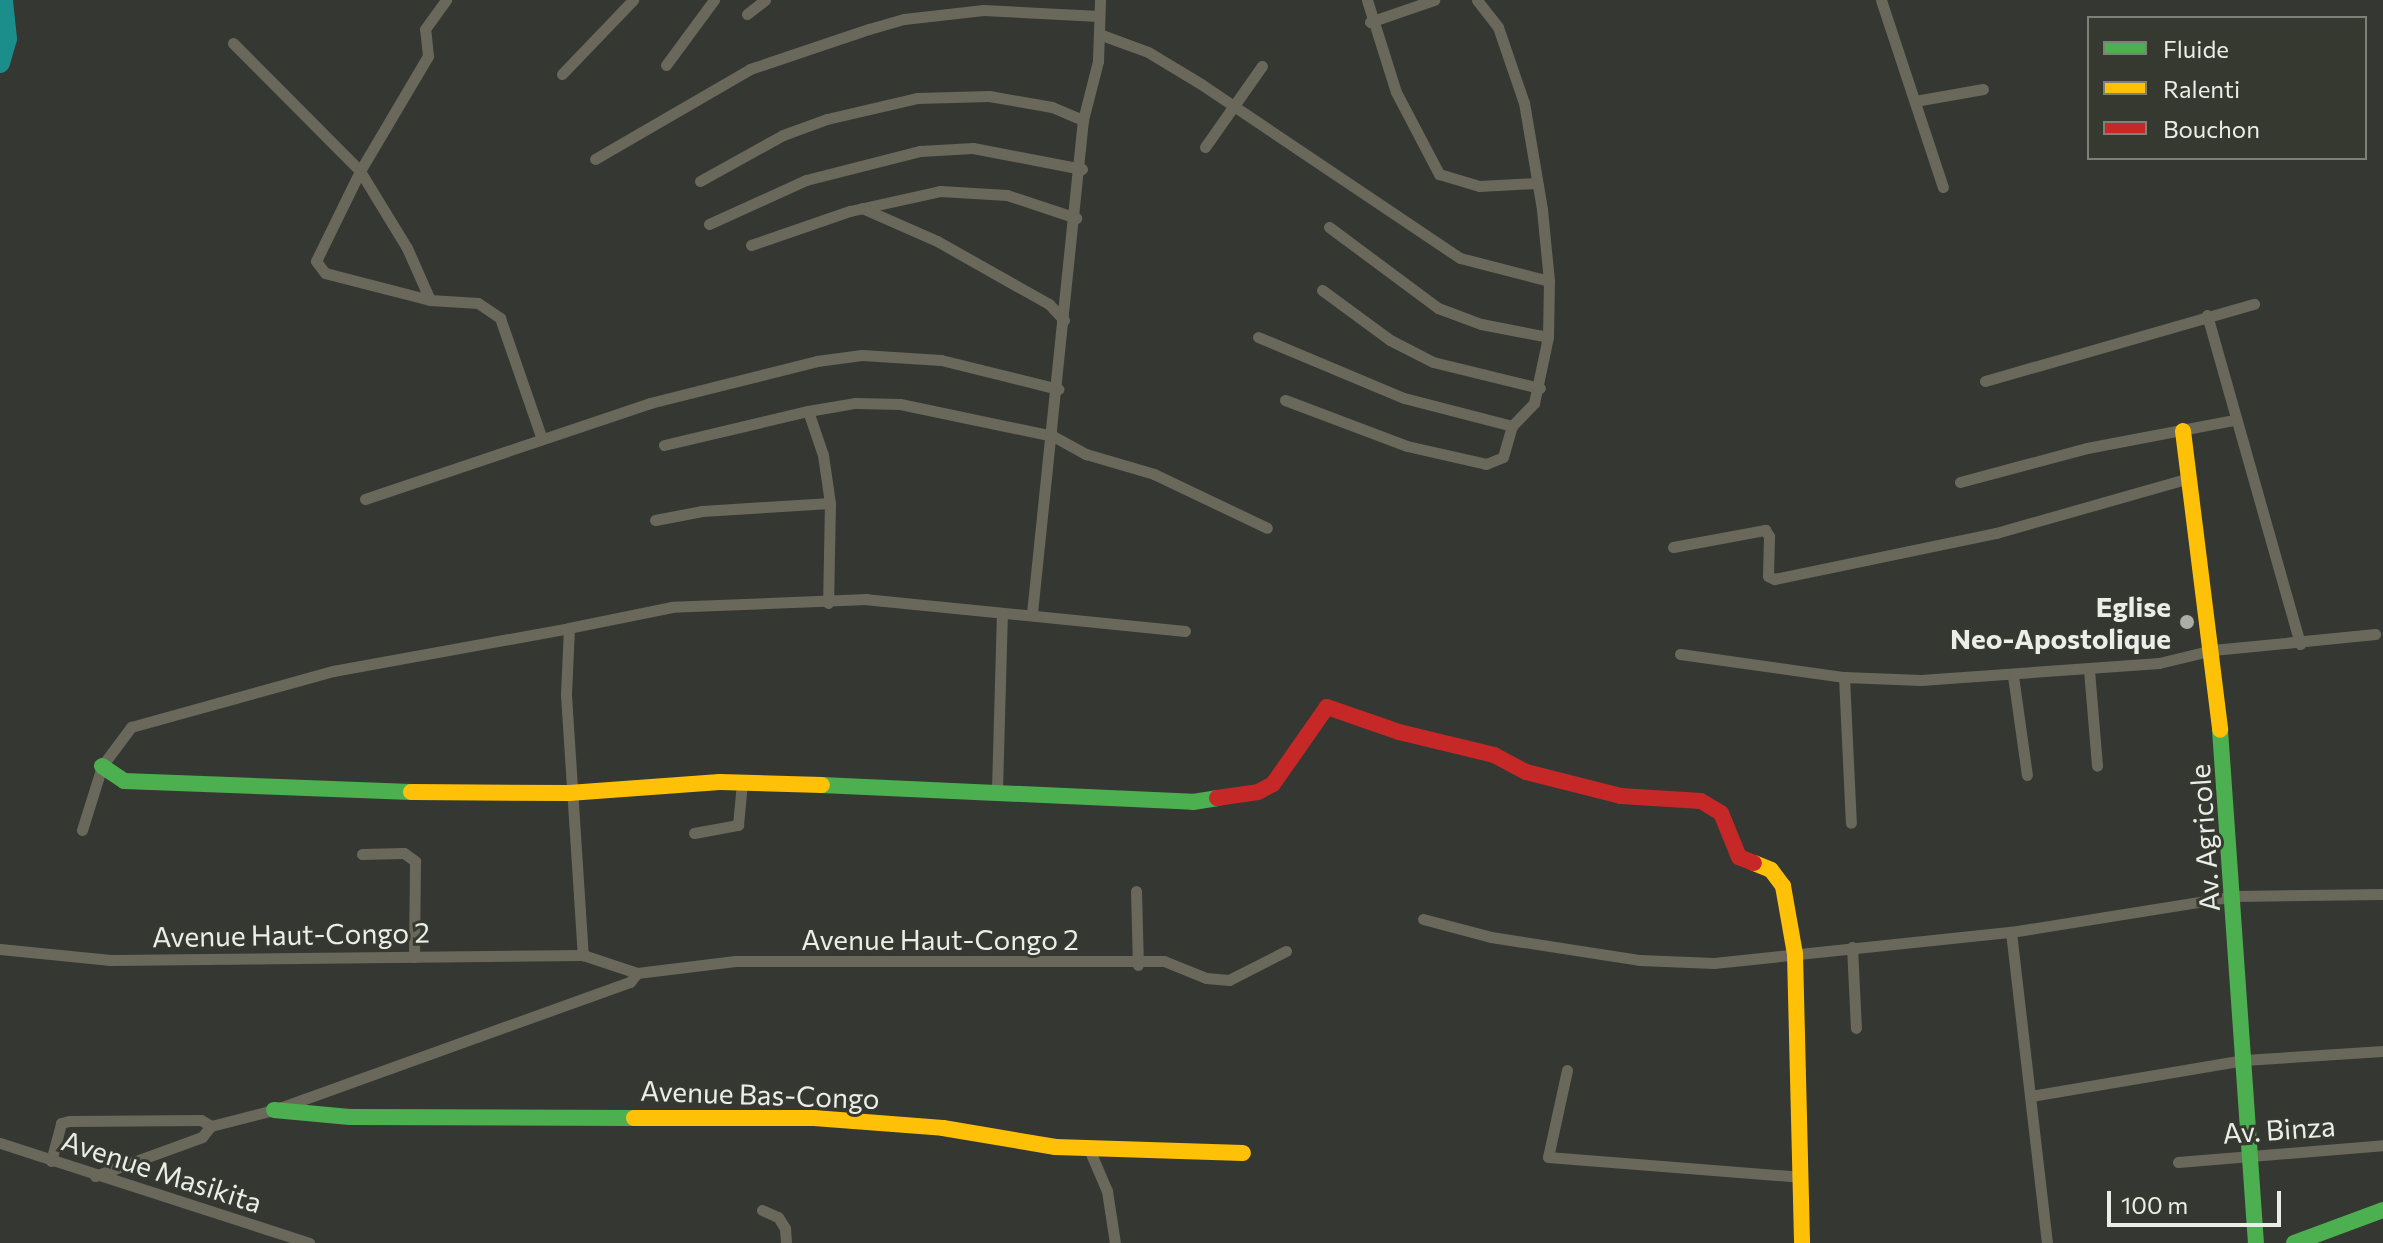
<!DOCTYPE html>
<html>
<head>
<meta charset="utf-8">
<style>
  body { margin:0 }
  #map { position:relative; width:2383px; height:1243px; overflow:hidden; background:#353732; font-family:Commissioner,sans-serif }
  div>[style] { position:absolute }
  .river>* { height:20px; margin:-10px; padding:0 10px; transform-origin:10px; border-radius:10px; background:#1b8d8a }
  .street>* { height:11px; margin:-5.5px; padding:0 5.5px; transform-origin:5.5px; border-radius:5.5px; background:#6a685b }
  .fast>* { height:16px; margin:-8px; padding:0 8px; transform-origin:8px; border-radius:8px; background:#4caf50 }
  .slow>* { height:16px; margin:-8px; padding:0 8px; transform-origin:8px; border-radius:8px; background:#ffc107 }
  .jam>* { height:16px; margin:-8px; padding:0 8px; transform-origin:8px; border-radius:8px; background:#c62828 }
  .dots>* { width:22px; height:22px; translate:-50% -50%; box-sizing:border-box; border:4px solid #353930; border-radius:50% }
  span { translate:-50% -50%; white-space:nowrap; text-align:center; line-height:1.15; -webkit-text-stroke:6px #353930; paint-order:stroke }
  .poi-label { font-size:28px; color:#ebeee8; font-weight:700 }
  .right { translate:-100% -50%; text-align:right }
  .street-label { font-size:28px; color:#ebeee8 }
  .legend { position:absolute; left:2087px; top:16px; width:280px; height:144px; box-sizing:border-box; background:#353930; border:2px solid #7e817a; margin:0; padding:10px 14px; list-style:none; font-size:24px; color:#ebeee8 }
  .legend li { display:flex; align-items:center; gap:16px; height:40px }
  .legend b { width:40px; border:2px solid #7e817a }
  .scale { position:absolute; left:2107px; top:1191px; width:174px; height:36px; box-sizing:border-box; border:4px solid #ebeee8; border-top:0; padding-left:10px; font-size:24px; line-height:28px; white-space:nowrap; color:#ebeee8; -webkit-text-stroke:6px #353930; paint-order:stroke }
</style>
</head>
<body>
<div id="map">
  <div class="river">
    <i style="left:0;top:63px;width:25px;rotate:-74deg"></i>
    <i style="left:7px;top:39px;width:39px;rotate:-96deg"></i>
  </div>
  <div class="street">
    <i style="left:1367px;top:0;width:96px;rotate:72.5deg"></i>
    <i style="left:1396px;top:92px;width:93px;rotate:62.3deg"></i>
    <i style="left:1439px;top:174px;width:42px;rotate:16.7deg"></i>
    <i style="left:1479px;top:186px;width:57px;rotate:-3deg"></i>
    <i style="left:1881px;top:0;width:197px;rotate:71.7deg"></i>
    <i style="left:747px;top:14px;width:23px;rotate:-38deg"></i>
    <i style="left:1370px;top:22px;width:68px;rotate:-19deg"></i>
    <i style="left:1099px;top:34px;width:52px;rotate:20.2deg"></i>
    <i style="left:1148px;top:52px;width:62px;rotate:31.1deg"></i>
    <i style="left:1201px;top:84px;width:312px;rotate:33.9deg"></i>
    <i style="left:1460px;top:258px;width:92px;rotate:14.5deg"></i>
    <i style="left:233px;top:43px;width:180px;rotate:45.2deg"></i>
    <i style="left:360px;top:171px;width:90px;rotate:58.6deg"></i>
    <i style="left:407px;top:248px;width:57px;rotate:66.1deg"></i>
    <i style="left:430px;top:300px;width:48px;rotate:3.6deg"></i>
    <i style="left:478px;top:303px;width:27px;rotate:34deg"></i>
    <i style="left:500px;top:318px;width:128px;rotate:70.9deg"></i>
    <i style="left:666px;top:65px;width:81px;rotate:-53.6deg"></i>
    <i style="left:562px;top:74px;width:103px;rotate:-46.2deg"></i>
    <i style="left:1915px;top:101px;width:69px;rotate:-10deg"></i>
    <i style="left:1205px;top:147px;width:99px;rotate:-54.9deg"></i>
    <i style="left:595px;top:159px;width:179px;rotate:-30.1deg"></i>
    <i style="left:750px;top:69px;width:126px;rotate:-18.6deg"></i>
    <i style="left:869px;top:29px;width:36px;rotate:-16deg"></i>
    <i style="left:904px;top:19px;width:80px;rotate:-6.5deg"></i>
    <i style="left:983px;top:10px;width:116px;rotate:3deg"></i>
    <i style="left:700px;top:181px;width:95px;rotate:-29deg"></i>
    <i style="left:783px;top:135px;width:47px;rotate:-20deg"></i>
    <i style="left:827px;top:119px;width:92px;rotate:-13.1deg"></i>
    <i style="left:917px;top:98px;width:72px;rotate:-1.6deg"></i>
    <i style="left:989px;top:96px;width:64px;rotate:9.9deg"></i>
    <i style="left:1052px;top:107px;width:34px;rotate:23deg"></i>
    <i style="left:862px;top:208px;width:82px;rotate:23.7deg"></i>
    <i style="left:937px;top:241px;width:129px;rotate:29.4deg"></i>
    <i style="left:1049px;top:304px;width:22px;rotate:47deg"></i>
    <i style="left:709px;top:224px;width:107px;rotate:-24.4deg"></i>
    <i style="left:806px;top:180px;width:118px;rotate:-14.3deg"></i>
    <i style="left:920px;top:151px;width:53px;rotate:-3.2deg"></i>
    <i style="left:973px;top:148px;width:111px;rotate:10.9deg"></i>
    <i style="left:1329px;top:227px;width:136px;rotate:36.6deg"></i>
    <i style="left:1438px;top:308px;width:46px;rotate:20.4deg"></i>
    <i style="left:1481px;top:324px;width:68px;rotate:11deg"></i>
    <i style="left:751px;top:245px;width:105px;rotate:-19deg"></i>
    <i style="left:850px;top:211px;width:92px;rotate:-12.5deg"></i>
    <i style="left:940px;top:191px;width:67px;rotate:3.4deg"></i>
    <i style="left:1007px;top:195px;width:73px;rotate:18.4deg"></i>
    <i style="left:1322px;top:290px;width:84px;rotate:36.3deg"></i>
    <i style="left:1390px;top:340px;width:48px;rotate:27.1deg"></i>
    <i style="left:1433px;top:362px;width:110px;rotate:13.7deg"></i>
    <i style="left:430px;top:300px;width:108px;rotate:-165.6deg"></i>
    <i style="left:325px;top:273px;width:15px;rotate:-127deg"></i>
    <i style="left:316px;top:261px;width:100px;rotate:-63.9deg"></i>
    <i style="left:360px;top:171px;width:134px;rotate:-59.4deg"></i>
    <i style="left:428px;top:56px;width:27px;rotate:-96deg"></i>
    <i style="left:425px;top:29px;width:36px;rotate:-54deg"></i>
    <i style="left:2207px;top:315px;width:342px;rotate:74.2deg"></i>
    <i style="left:1258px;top:337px;width:158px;rotate:22.7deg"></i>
    <i style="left:1404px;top:398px;width:112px;rotate:14.5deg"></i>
    <i style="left:1985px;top:381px;width:280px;rotate:-16deg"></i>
    <i style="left:1285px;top:400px;width:130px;rotate:20.7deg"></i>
    <i style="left:1407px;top:446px;width:81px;rotate:12.8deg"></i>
    <i style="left:1486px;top:464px;width:18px;rotate:-22deg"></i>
    <i style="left:1503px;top:457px;width:32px;rotate:-74deg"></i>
    <i style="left:1512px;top:426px;width:32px;rotate:-46deg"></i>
    <i style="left:1534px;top:403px;width:67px;rotate:-78deg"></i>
    <i style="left:1548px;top:337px;width:56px;rotate:-89deg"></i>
    <i style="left:1549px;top:281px;width:72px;rotate:-95.6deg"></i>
    <i style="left:1542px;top:209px;width:108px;rotate:-99.6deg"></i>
    <i style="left:1524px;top:103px;width:80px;rotate:-108.9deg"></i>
    <i style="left:1498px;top:27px;width:34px;rotate:-128deg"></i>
    <i style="left:808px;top:411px;width:46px;rotate:71.2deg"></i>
    <i style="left:823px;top:455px;width:49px;rotate:81.7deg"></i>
    <i style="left:830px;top:503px;width:100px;rotate:91.1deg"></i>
    <i style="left:664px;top:445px;width:148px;rotate:-13.3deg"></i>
    <i style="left:808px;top:411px;width:48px;rotate:-9.7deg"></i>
    <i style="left:855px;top:403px;width:45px;rotate:1.3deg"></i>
    <i style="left:900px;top:404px;width:156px;rotate:11.8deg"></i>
    <i style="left:1053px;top:436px;width:38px;rotate:29deg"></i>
    <i style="left:1086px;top:454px;width:71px;rotate:16.4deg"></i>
    <i style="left:1154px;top:474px;width:125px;rotate:25.5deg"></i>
    <i style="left:1960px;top:482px;width:131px;rotate:-15deg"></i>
    <i style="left:2087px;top:448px;width:150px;rotate:-10.8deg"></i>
    <i style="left:365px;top:499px;width:301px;rotate:-18.6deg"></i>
    <i style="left:650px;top:403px;width:172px;rotate:-14.1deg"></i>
    <i style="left:817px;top:361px;width:45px;rotate:-7.6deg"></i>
    <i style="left:862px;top:355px;width:79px;rotate:3.6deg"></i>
    <i style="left:941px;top:360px;width:121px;rotate:13.9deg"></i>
    <i style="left:655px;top:520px;width:48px;rotate:-10.8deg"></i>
    <i style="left:702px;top:511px;width:128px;rotate:-3.6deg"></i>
    <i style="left:1673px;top:547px;width:94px;rotate:-10.5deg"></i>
    <i style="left:1765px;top:530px;width:7px;rotate:56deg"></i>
    <i style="left:1769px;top:536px;width:40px;rotate:91.4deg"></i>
    <i style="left:1768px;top:576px;width:7px;rotate:27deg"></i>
    <i style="left:1774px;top:579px;width:227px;rotate:-11.7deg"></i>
    <i style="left:1996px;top:533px;width:201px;rotate:-15.9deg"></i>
    <i style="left:1032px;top:613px;width:496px;rotate:-84.1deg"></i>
    <i style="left:1083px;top:120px;width:61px;rotate:-75.7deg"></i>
    <i style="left:1098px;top:61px;width:61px;rotate:-88.1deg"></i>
    <i style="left:1185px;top:631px;width:320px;rotate:-174.3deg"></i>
    <i style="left:867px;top:599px;width:195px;rotate:177.7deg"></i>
    <i style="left:672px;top:607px;width:105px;rotate:168.5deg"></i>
    <i style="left:569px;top:628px;width:67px;rotate:92.6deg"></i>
    <i style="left:566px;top:695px;width:261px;rotate:86.3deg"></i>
    <i style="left:583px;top:955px;width:57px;rotate:18.4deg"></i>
    <i style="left:637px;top:973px;width:99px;rotate:-7deg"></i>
    <i style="left:735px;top:961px;width:429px"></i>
    <i style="left:1164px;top:961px;width:45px;rotate:22deg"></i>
    <i style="left:1206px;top:978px;width:23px;rotate:5deg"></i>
    <i style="left:1229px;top:980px;width:64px;rotate:-27deg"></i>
    <i style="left:1680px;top:654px;width:166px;rotate:8deg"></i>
    <i style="left:1844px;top:677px;width:77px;rotate:2.2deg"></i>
    <i style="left:1921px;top:680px;width:239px;rotate:-4.1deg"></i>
    <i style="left:2159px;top:663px;width:56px;rotate:-13.5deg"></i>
    <i style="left:2213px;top:650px;width:163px;rotate:-5.6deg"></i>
    <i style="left:2089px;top:670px;width:96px;rotate:85.2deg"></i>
    <i style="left:2013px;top:676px;width:100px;rotate:82deg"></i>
    <i style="left:1844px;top:677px;width:146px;rotate:87.3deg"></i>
    <i style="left:997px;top:790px;width:177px;rotate:-88.4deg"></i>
    <i style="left:82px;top:830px;width:67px;rotate:-72.6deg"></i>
    <i style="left:102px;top:766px;width:49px;rotate:-53.4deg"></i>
    <i style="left:131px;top:727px;width:210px;rotate:-15.5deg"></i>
    <i style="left:333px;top:671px;width:240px;rotate:-10.3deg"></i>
    <i style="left:694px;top:833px;width:45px;rotate:-10.3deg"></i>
    <i style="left:738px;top:825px;width:42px;rotate:-84.6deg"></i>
    <i style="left:362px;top:854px;width:42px;rotate:-1.4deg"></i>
    <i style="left:404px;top:853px;width:14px;rotate:36deg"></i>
    <i style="left:415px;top:861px;width:96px;rotate:90.6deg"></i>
    <i style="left:1136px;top:891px;width:74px;rotate:88.5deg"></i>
    <i style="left:1423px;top:919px;width:70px;rotate:14.8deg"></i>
    <i style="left:1491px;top:937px;width:151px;rotate:8.8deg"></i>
    <i style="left:1640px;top:960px;width:74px;rotate:2.3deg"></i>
    <i style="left:1714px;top:963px;width:299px;rotate:-6deg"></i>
    <i style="left:2011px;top:932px;width:227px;rotate:-9.1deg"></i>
    <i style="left:2235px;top:896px;width:148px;rotate:-0.8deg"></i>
    <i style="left:2011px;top:932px;width:313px;rotate:83.4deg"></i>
    <i style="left:1852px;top:947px;width:81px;rotate:87.2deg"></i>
    <i style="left:0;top:949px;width:111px;rotate:5.7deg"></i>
    <i style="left:110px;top:960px;width:473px;rotate:-0.6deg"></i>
    <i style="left:1567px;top:1070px;width:89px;rotate:102.3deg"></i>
    <i style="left:1548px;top:1157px;width:253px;rotate:4.5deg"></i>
    <i style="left:2031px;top:1096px;width:216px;rotate:-9.6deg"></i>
    <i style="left:2244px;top:1060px;width:139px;rotate:-3.7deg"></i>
    <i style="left:0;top:1143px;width:325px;rotate:17.9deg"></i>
    <i style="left:1089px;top:1149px;width:46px;rotate:66.8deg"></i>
    <i style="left:1107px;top:1191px;width:53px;rotate:81.3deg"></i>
    <i style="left:51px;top:1161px;width:39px;rotate:-75deg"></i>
    <i style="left:61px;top:1123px;width:9px;rotate:-13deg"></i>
    <i style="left:70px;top:1121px;width:131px;rotate:-0.4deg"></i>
    <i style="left:201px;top:1120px;width:12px;rotate:31deg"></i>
    <i style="left:2178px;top:1162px;width:206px;rotate:-4.7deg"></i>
    <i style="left:95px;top:1176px;width:114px;rotate:-20deg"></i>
    <i style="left:202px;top:1137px;width:14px;rotate:-51deg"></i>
    <i style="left:211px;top:1126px;width:65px;rotate:-14.3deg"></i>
    <i style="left:274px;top:1110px;width:378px;rotate:-19.8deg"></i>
    <i style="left:630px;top:982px;width:11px;rotate:-52deg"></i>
    <i style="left:762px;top:1210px;width:17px;rotate:24deg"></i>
    <i style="left:778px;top:1217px;width:13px;rotate:58deg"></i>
    <i style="left:785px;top:1228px;width:15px;rotate:86deg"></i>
  </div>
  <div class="fast">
    <i style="left:2220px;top:730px;width:514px;rotate:85.99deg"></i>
    <i style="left:102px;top:766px;width:27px;rotate:34deg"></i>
    <i style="left:124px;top:781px;width:287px;rotate:2.2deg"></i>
    <i style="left:822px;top:785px;width:371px;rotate:2.6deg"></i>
    <i style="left:1193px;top:802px;width:24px;rotate:-9deg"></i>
    <i style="left:274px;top:1110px;width:76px;rotate:5.3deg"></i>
    <i style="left:350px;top:1117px;width:284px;rotate:0.2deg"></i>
    <i style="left:2294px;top:1243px;width:95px;rotate:-20.3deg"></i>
  </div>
  <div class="slow">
    <i style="left:2183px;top:431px;width:301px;rotate:82.9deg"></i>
    <i style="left:411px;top:792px;width:158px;rotate:0.4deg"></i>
    <i style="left:569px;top:793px;width:151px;rotate:-4.2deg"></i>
    <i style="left:720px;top:782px;width:102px;rotate:1.7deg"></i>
    <i style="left:1754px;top:863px;width:18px;rotate:22deg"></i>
    <i style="left:1771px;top:870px;width:20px;rotate:53deg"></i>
    <i style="left:1783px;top:886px;width:69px;rotate:80deg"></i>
    <i style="left:1795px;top:954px;width:289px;rotate:88.6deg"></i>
    <i style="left:634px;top:1118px;width:180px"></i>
    <i style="left:814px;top:1118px;width:129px;rotate:4.4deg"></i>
    <i style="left:943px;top:1128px;width:114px;rotate:9.6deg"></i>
    <i style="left:1055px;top:1147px;width:188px;rotate:1.8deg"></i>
  </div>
  <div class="jam">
    <i style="left:1217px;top:798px;width:41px;rotate:-8.3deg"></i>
    <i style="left:1258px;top:792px;width:17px;rotate:-28deg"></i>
    <i style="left:1273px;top:784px;width:94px;rotate:-55deg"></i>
    <i style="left:1327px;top:707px;width:76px;rotate:19.1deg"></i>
    <i style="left:1399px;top:732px;width:98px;rotate:13.6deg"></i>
    <i style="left:1494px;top:755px;width:36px;rotate:28deg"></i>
    <i style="left:1526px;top:772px;width:98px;rotate:14.2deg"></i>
    <i style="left:1621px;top:796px;width:80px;rotate:3.6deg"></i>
    <i style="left:1701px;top:801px;width:23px;rotate:31deg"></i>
    <i style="left:1721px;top:813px;width:48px;rotate:67.8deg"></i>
    <i style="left:1739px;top:857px;width:16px;rotate:22deg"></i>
  </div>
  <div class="dots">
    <i style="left:2187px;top:622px;background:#abaea8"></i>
  </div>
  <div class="poi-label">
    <span class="right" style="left:2171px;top:622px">Eglise<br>Neo-Apostolique</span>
  </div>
  <div class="street-label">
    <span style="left:2204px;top:838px;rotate:-94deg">Av. Agricole</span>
    <span style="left:291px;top:934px;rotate:-1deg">Avenue Haut-Congo 2</span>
    <span style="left:940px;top:939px">Avenue Haut-Congo 2</span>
    <span style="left:760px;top:1094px;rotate:2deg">Avenue Bas-Congo</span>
    <span style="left:2279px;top:1129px;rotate:-4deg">Av. Binza</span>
    <span style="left:162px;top:1171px;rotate:18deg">Avenue Masikita</span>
  </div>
  <ul class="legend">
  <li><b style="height:10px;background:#4caf50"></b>Fluide</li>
  <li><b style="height:10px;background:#ffc107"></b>Ralenti</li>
  <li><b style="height:10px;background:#c62828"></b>Bouchon</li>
  </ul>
  <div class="scale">100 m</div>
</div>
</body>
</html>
